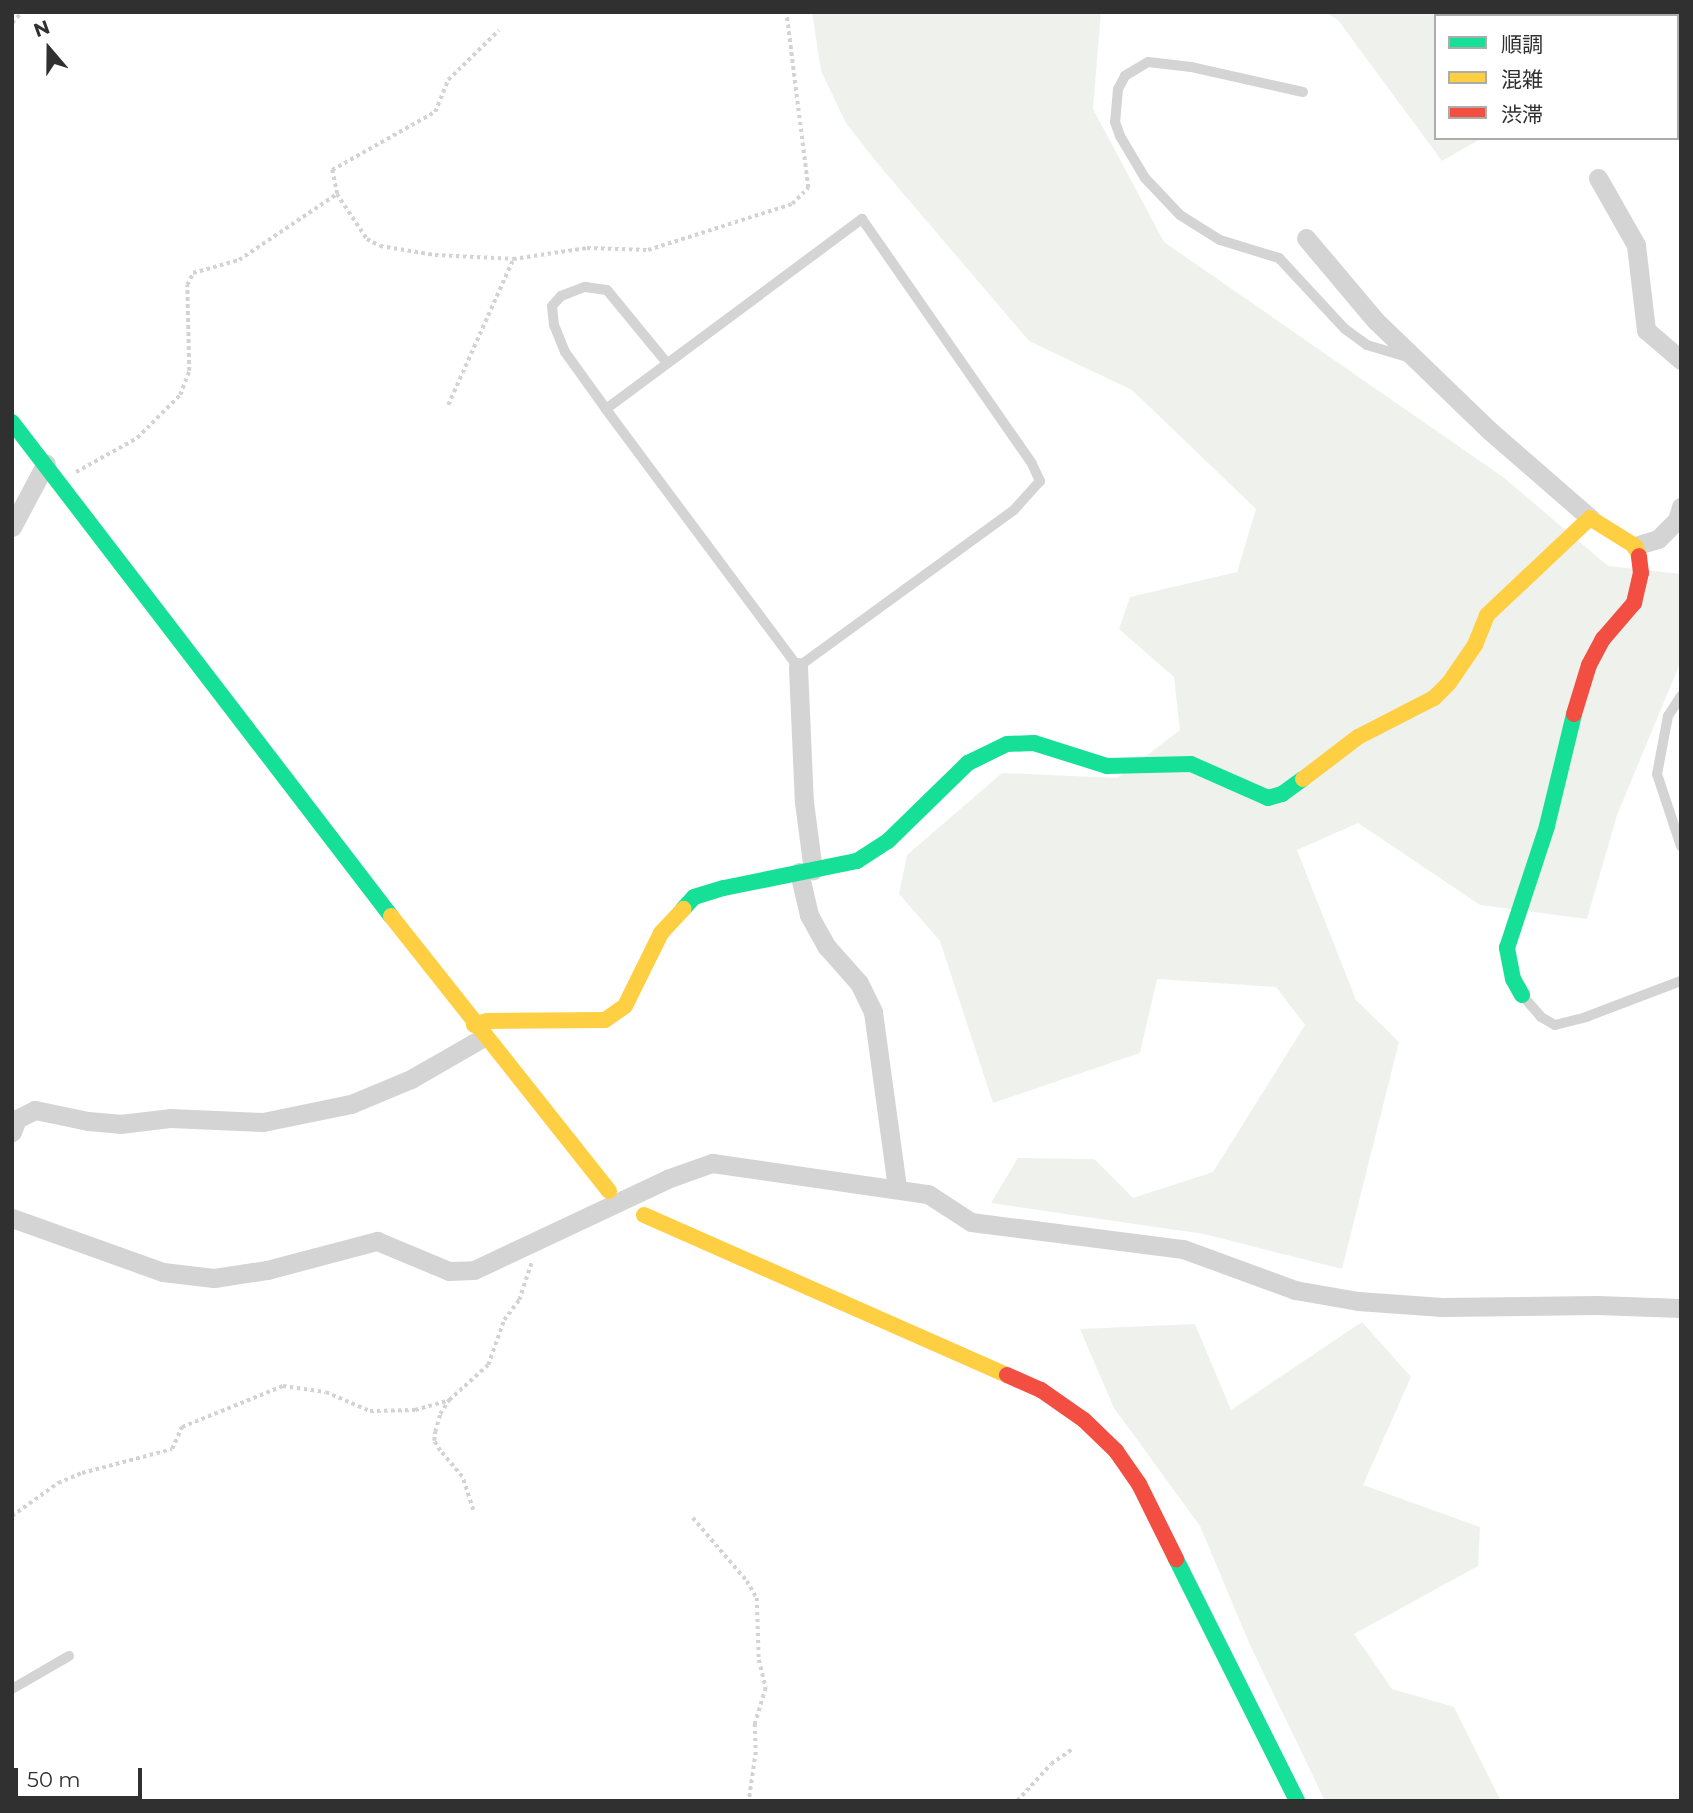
<!DOCTYPE html>
<html>
<head>
<meta charset="utf-8">
<style>
  body { margin:0 }
  #map { position:relative; width:1693px; height:1813px; overflow:hidden; background:#fff; font-family:Montserrat,"Noto Sans JP",sans-serif }
  div>[style] { position:absolute }
  .green>* { inset:0; background:#eff2ec }
  .path>* { height:3.5px; margin-top:-1.75px; transform-origin:0; background:repeating-linear-gradient(90deg,#d3d3d3 0 3.5px,transparent 0 7px) }
  .lane>* { height:10px; margin:-5px; padding:0 5px; transform-origin:5px; border-radius:5px; background:#d4d4d4 }
  .street>* { height:19px; margin:-9.5px; padding:0 9.5px; transform-origin:9.5px; border-radius:9.5px; background:#d4d4d4 }
  .fast>* { height:16px; margin:-8px; padding:0 8px; transform-origin:8px; border-radius:8px; background:#16e098 }
  .slow>* { height:16px; margin:-8px; padding:0 8px; transform-origin:8px; border-radius:8px; background:#ffcf43 }
  .jam>* { height:16px; margin:-8px; padding:0 8px; transform-origin:8px; border-radius:8px; background:#f24e42 }
  span { translate:-50% -50%; white-space:nowrap; text-align:center; line-height:1.15; -webkit-text-stroke:7px #fff; paint-order:stroke }
  .frame { position:absolute; inset:0; border:14px solid #303030; pointer-events:none }
  .legend { position:absolute; left:1434px; top:14px; width:245px; height:126px; box-sizing:border-box; background:#fff; border:2px solid #acacac; margin:0; padding:9px 12px; list-style:none; font-size:21px; color:#303030 }
  .legend li { display:flex; align-items:center; gap:14px; height:35px }
  .legend b { width:35px; border:2px solid #acacac }
  .north { position:absolute; left:14px; top:14px; width:70px; height:70px; -webkit-text-stroke:5px #fff; paint-order:stroke; rotate:340deg; font-size:19px; font-weight:700; line-height:28px; text-align:center; color:#303030 }
  .north::after { content:''; display:block; margin:auto; width:24px; height:32px; background:#303030; clip-path:polygon(50% 0,100% 100%,50% 72%,0 100%) }
  .scale { position:absolute; left:14px; top:1768px; width:128px; height:32px; box-sizing:border-box; border:4px solid #303030; border-top:0; padding-left:9px; font-size:21px; line-height:24px; white-space:nowrap; color:#303030; -webkit-text-stroke:5px #fff; paint-order:stroke }
</style>
</head>
<body>
<div id="map">
  <div class="green">
    <i style="clip-path:polygon(812px 12px,1101px 12px,1093px 109px,1164px 242px,1503px 477px,1608px 566px,1681px 574px,1681px 661px,1617px 815px,1587px 919px,1480px 905px,1358px 823px,1297px 850px,1356px 1000px,1399px 1042px,1342px 1269px,1204px 1234px,991px 1203px,1018px 1158px,1094px 1159px,1133px 1198px,1213px 1172px,1305px 1025px,1276px 987px,1157px 979px,1140px 1053px,993px 1103px,940px 941px,899px 894px,907px 855px,1002px 773px,1117px 778px,1180px 730px,1174px 677px,1119px 629px,1130px 597px,1237px 572px,1256px 509px,1132px 390px,1029px 341px,878px 164px,846px 123px,821px 71px)"></i>
    <i style="clip-path:polygon(1325px 12px,1681px 12px,1681px 96px,1677px 84px,1677px 16px,1436px 16px,1436px 138px,1482px 138px,1442px 161px,1338px 20px)"></i>
    <i style="clip-path:polygon(1362px 1322px,1411px 1377px,1363px 1485px,1480px 1527px,1478px 1566px,1354px 1634px,1392px 1689px,1454px 1707px,1501px 1801px,1325px 1801px,1250px 1645px,1200px 1526px,1114px 1408px,1080px 1329px,1195px 1324px,1231px 1410px)"></i>
  </div>
  <div class="path">
    <i style="left:12px;top:23px;width:15px;rotate:-48deg"></i>
    <i style="left:337px;top:194px;width:54px;rotate:56.3deg"></i>
    <i style="left:367px;top:239px;width:15px;rotate:28deg"></i>
    <i style="left:380px;top:246px;width:56px;rotate:9.3deg"></i>
    <i style="left:435px;top:255px;width:78px;rotate:2.9deg"></i>
    <i style="left:513px;top:259px;width:75px;rotate:-8.5deg"></i>
    <i style="left:587px;top:248px;width:61px;rotate:1.9deg"></i>
    <i style="left:648px;top:250px;width:151px;rotate:-17.7deg"></i>
    <i style="left:792px;top:204px;width:23px;rotate:-45deg"></i>
    <i style="left:808px;top:188px;width:177px;rotate:-97.1deg"></i>
    <i style="left:448px;top:405px;width:159px;rotate:-65.9deg"></i>
    <i style="left:76px;top:472px;width:70px;rotate:-29.1deg"></i>
    <i style="left:137px;top:438px;width:61px;rotate:-45deg"></i>
    <i style="left:180px;top:395px;width:26px;rotate:-69deg"></i>
    <i style="left:189px;top:371px;width:86px;rotate:-91.3deg"></i>
    <i style="left:187px;top:285px;width:13px;rotate:-63deg"></i>
    <i style="left:193px;top:273px;width:48px;rotate:-15.8deg"></i>
    <i style="left:239px;top:260px;width:118px;rotate:-34deg"></i>
    <i style="left:337px;top:194px;width:25px;rotate:-102deg"></i>
    <i style="left:332px;top:170px;width:118px;rotate:-29.4deg"></i>
    <i style="left:435px;top:112px;width:35px;rotate:-68deg"></i>
    <i style="left:448px;top:80px;width:71px;rotate:-44.4deg"></i>
    <i style="left:473px;top:1510px;width:35px;rotate:-108deg"></i>
    <i style="left:462px;top:1477px;width:34px;rotate:-130deg"></i>
    <i style="left:440px;top:1451px;width:12px;rotate:-121deg"></i>
    <i style="left:434px;top:1441px;width:9px;rotate:-84deg"></i>
    <i style="left:435px;top:1432px;width:19px;rotate:-74deg"></i>
    <i style="left:440px;top:1414px;width:17px;rotate:-57deg"></i>
    <i style="left:449px;top:1400px;width:52px;rotate:-41.9deg"></i>
    <i style="left:488px;top:1365px;width:48px;rotate:-70.4deg"></i>
    <i style="left:504px;top:1320px;width:25px;rotate:-53deg"></i>
    <i style="left:519px;top:1300px;width:41px;rotate:-71.6deg"></i>
    <i style="left:12px;top:1516px;width:57px;rotate:-35.7deg"></i>
    <i style="left:58px;top:1483px;width:26px;rotate:-23deg"></i>
    <i style="left:82px;top:1473px;width:93px;rotate:-14.9deg"></i>
    <i style="left:172px;top:1449px;width:24px;rotate:-66deg"></i>
    <i style="left:182px;top:1427px;width:109px;rotate:-22.1deg"></i>
    <i style="left:283px;top:1386px;width:43px;rotate:7.9deg"></i>
    <i style="left:326px;top:1392px;width:48px;rotate:23.4deg"></i>
    <i style="left:370px;top:1411px;width:45px;rotate:-1.3deg"></i>
    <i style="left:415px;top:1410px;width:35px;rotate:-16deg"></i>
    <i style="left:693px;top:1518px;width:83px;rotate:49.4deg"></i>
    <i style="left:747px;top:1581px;width:20px;rotate:60deg"></i>
    <i style="left:757px;top:1598px;width:62px;rotate:88.2deg"></i>
    <i style="left:759px;top:1660px;width:29px;rotate:76deg"></i>
    <i style="left:766px;top:1688px;width:38px;rotate:107deg"></i>
    <i style="left:755px;top:1724px;width:28px;rotate:88deg"></i>
    <i style="left:756px;top:1752px;width:49px;rotate:98.1deg"></i>
    <i style="left:1017px;top:1801px;width:50px;rotate:-47.4deg"></i>
    <i style="left:1051px;top:1764px;width:28px;rotate:-35deg"></i>
  </div>
  <div class="lane">
    <i style="left:1303px;top:92px;width:115px;rotate:-167.4deg"></i>
    <i style="left:1191px;top:67px;width:43px;rotate:-173.4deg"></i>
    <i style="left:1148px;top:62px;width:27px;rotate:149deg"></i>
    <i style="left:1125px;top:76px;width:15px;rotate:118deg"></i>
    <i style="left:1118px;top:89px;width:33px;rotate:95deg"></i>
    <i style="left:1115px;top:122px;width:15px;rotate:70deg"></i>
    <i style="left:1120px;top:136px;width:49px;rotate:59.2deg"></i>
    <i style="left:1145px;top:178px;width:51px;rotate:46.6deg"></i>
    <i style="left:1180px;top:215px;width:47px;rotate:32deg"></i>
    <i style="left:1220px;top:240px;width:62px;rotate:17deg"></i>
    <i style="left:1279px;top:258px;width:97px;rotate:47.1deg"></i>
    <i style="left:1345px;top:329px;width:27px;rotate:36deg"></i>
    <i style="left:1367px;top:345px;width:42px;rotate:16.7deg"></i>
    <i style="left:606px;top:409px;width:319px;rotate:-36.6deg"></i>
    <i style="left:862px;top:219px;width:298px;rotate:55.2deg"></i>
    <i style="left:1032px;top:464px;width:19px;rotate:65deg"></i>
    <i style="left:1040px;top:481px;width:39px;rotate:132deg"></i>
    <i style="left:1014px;top:510px;width:267px;rotate:144deg"></i>
    <i style="left:798px;top:667px;width:322px;rotate:-126.7deg"></i>
    <i style="left:606px;top:409px;width:70px;rotate:-125.7deg"></i>
    <i style="left:565px;top:352px;width:29px;rotate:-112deg"></i>
    <i style="left:554px;top:325px;width:19px;rotate:-96deg"></i>
    <i style="left:552px;top:306px;width:13px;rotate:-48deg"></i>
    <i style="left:561px;top:296px;width:26px;rotate:-21deg"></i>
    <i style="left:585px;top:287px;width:22px;rotate:8deg"></i>
    <i style="left:607px;top:290px;width:94px;rotate:50.6deg"></i>
    <i style="left:1681px;top:696px;width:24px;rotate:123deg"></i>
    <i style="left:1668px;top:716px;width:59px;rotate:100.7deg"></i>
    <i style="left:1657px;top:774px;width:76px;rotate:71.6deg"></i>
    <i style="left:1522px;top:995px;width:29px;rotate:49deg"></i>
    <i style="left:1541px;top:1017px;width:16px;rotate:30deg"></i>
    <i style="left:1555px;top:1025px;width:32px;rotate:-14deg"></i>
    <i style="left:1586px;top:1017px;width:102px;rotate:-20.8deg"></i>
    <i style="left:12px;top:1689px;width:66px;rotate:-30.1deg"></i>
  </div>
  <div class="street">
    <i style="left:1598px;top:178px;width:77px;rotate:60.4deg"></i>
    <i style="left:1636px;top:245px;width:86px;rotate:83.3deg"></i>
    <i style="left:1646px;top:330px;width:46px;rotate:40.6deg"></i>
    <i style="left:1306px;top:238px;width:107px;rotate:49.9deg"></i>
    <i style="left:1375px;top:320px;width:160px;rotate:44deg"></i>
    <i style="left:1490px;top:431px;width:133px;rotate:41deg"></i>
    <i style="left:12px;top:527px;width:72px;rotate:-62deg"></i>
    <i style="left:1635px;top:546px;width:24px;rotate:-17deg"></i>
    <i style="left:1658px;top:539px;width:27px;rotate:-45deg"></i>
    <i style="left:1677px;top:520px;width:14px;rotate:-73deg"></i>
    <i style="left:798px;top:667px;width:135px;rotate:87.5deg"></i>
    <i style="left:804px;top:802px;width:69px;rotate:82.5deg"></i>
    <i style="left:799px;top:872px;width:44px;rotate:76.9deg"></i>
    <i style="left:809px;top:915px;width:37px;rotate:61deg"></i>
    <i style="left:827px;top:947px;width:48px;rotate:48.4deg"></i>
    <i style="left:859px;top:983px;width:32px;rotate:64deg"></i>
    <i style="left:873px;top:1012px;width:178px;rotate:82.2deg"></i>
    <i style="left:12px;top:1132px;width:14px;rotate:-69deg"></i>
    <i style="left:17px;top:1119px;width:20px;rotate:-27deg"></i>
    <i style="left:35px;top:1110px;width:54px;rotate:11.7deg"></i>
    <i style="left:88px;top:1121px;width:32px;rotate:5deg"></i>
    <i style="left:120px;top:1124px;width:50px;rotate:-6.8deg"></i>
    <i style="left:170px;top:1118px;width:93px;rotate:2.5deg"></i>
    <i style="left:263px;top:1122px;width:90px;rotate:-11.6deg"></i>
    <i style="left:351px;top:1104px;width:65px;rotate:-22.6deg"></i>
    <i style="left:411px;top:1079px;width:84px;rotate:-29.9deg"></i>
    <i style="left:12px;top:1218px;width:160px;rotate:19.7deg"></i>
    <i style="left:163px;top:1272px;width:51px;rotate:6.7deg"></i>
    <i style="left:214px;top:1278px;width:54px;rotate:-8.6deg"></i>
    <i style="left:267px;top:1270px;width:114px;rotate:-14.8deg"></i>
    <i style="left:377px;top:1241px;width:78px;rotate:22.6deg"></i>
    <i style="left:449px;top:1271px;width:25px;rotate:-2deg"></i>
    <i style="left:474px;top:1270px;width:213px;rotate:-25.2deg"></i>
    <i style="left:667px;top:1179px;width:48px;rotate:-19.6deg"></i>
    <i style="left:712px;top:1163px;width:218px;rotate:8.2deg"></i>
    <i style="left:928px;top:1194px;width:51px;rotate:33.1deg"></i>
    <i style="left:971px;top:1222px;width:214px;rotate:7.3deg"></i>
    <i style="left:1183px;top:1249px;width:119px;rotate:20.1deg"></i>
    <i style="left:1295px;top:1290px;width:64px;rotate:9.9deg"></i>
    <i style="left:1358px;top:1301px;width:84px;rotate:4.1deg"></i>
    <i style="left:1442px;top:1307px;width:155px;rotate:-0.7deg"></i>
    <i style="left:1597px;top:1305px;width:84px;rotate:2deg"></i>
  </div>
  <div class="fast">
    <i style="left:12px;top:422px;width:623px;rotate:52.5deg"></i>
    <i style="left:683px;top:909px;width:16px;rotate:-47deg"></i>
    <i style="left:694px;top:897px;width:31px;rotate:-17deg"></i>
    <i style="left:724px;top:888px;width:136px;rotate:-11.5deg"></i>
    <i style="left:857px;top:861px;width:37px;rotate:-33deg"></i>
    <i style="left:888px;top:841px;width:112px;rotate:-44.3deg"></i>
    <i style="left:968px;top:763px;width:43px;rotate:-26deg"></i>
    <i style="left:1007px;top:744px;width:27px;rotate:-2deg"></i>
    <i style="left:1034px;top:743px;width:77px;rotate:17.5deg"></i>
    <i style="left:1107px;top:766px;width:84px;rotate:-1.4deg"></i>
    <i style="left:1191px;top:764px;width:84px;rotate:23.8deg"></i>
    <i style="left:1268px;top:798px;width:15px;rotate:-16deg"></i>
    <i style="left:1282px;top:794px;width:26px;rotate:-36deg"></i>
    <i style="left:1522px;top:995px;width:18px;rotate:-119deg"></i>
    <i style="left:1513px;top:979px;width:32px;rotate:-101deg"></i>
    <i style="left:1507px;top:948px;width:128px;rotate:-71.8deg"></i>
    <i style="left:1547px;top:826px;width:115px;rotate:-76.4deg"></i>
    <i style="left:1176px;top:1559px;width:271px;rotate:63.4deg"></i>
  </div>
  <div class="slow">
    <i style="left:1303px;top:779px;width:69px;rotate:-37.4deg"></i>
    <i style="left:1358px;top:737px;width:85px;rotate:-27.2deg"></i>
    <i style="left:1434px;top:698px;width:21px;rotate:-45deg"></i>
    <i style="left:1449px;top:683px;width:46px;rotate:-55.6deg"></i>
    <i style="left:1475px;top:645px;width:32px;rotate:-68deg"></i>
    <i style="left:1487px;top:615px;width:141px;rotate:-43.3deg"></i>
    <i style="left:1590px;top:518px;width:53px;rotate:31.9deg"></i>
    <i style="left:1635px;top:546px;width:11px;rotate:68deg"></i>
    <i style="left:391px;top:916px;width:351px;rotate:51.6deg"></i>
    <i style="left:474px;top:1025px;width:14px;rotate:-17deg"></i>
    <i style="left:487px;top:1021px;width:118px;rotate:-0.5deg"></i>
    <i style="left:605px;top:1020px;width:24px;rotate:-35deg"></i>
    <i style="left:625px;top:1006px;width:81px;rotate:-63.7deg"></i>
    <i style="left:661px;top:933px;width:33px;rotate:-47deg"></i>
    <i style="left:644px;top:1215px;width:397px;rotate:23.8deg"></i>
  </div>
  <div class="jam">
    <i style="left:1574px;top:714px;width:51px;rotate:-73deg"></i>
    <i style="left:1589px;top:665px;width:30px;rotate:-62deg"></i>
    <i style="left:1603px;top:639px;width:48px;rotate:-49.3deg"></i>
    <i style="left:1634px;top:603px;width:31px;rotate:-77deg"></i>
    <i style="left:1641px;top:573px;width:17px;rotate:-97deg"></i>
    <i style="left:1007px;top:1375px;width:37px;rotate:24deg"></i>
    <i style="left:1041px;top:1390px;width:52px;rotate:34.9deg"></i>
    <i style="left:1084px;top:1420px;width:45px;rotate:44.1deg"></i>
    <i style="left:1116px;top:1451px;width:40px;rotate:55.1deg"></i>
    <i style="left:1139px;top:1484px;width:84px;rotate:63.7deg"></i>
  </div>
  <div class="frame"></div>
  <ul class="legend">
  <li><b style="height:9px;background:#16e098"></b>順調</li>
  <li><b style="height:9px;background:#ffcf43"></b>混雑</li>
  <li><b style="height:9px;background:#f24e42"></b>渋滞</li>
  </ul>
  <div class="north">N</div>
  <div class="scale">50 m</div>
</div>
</body>
</html>
